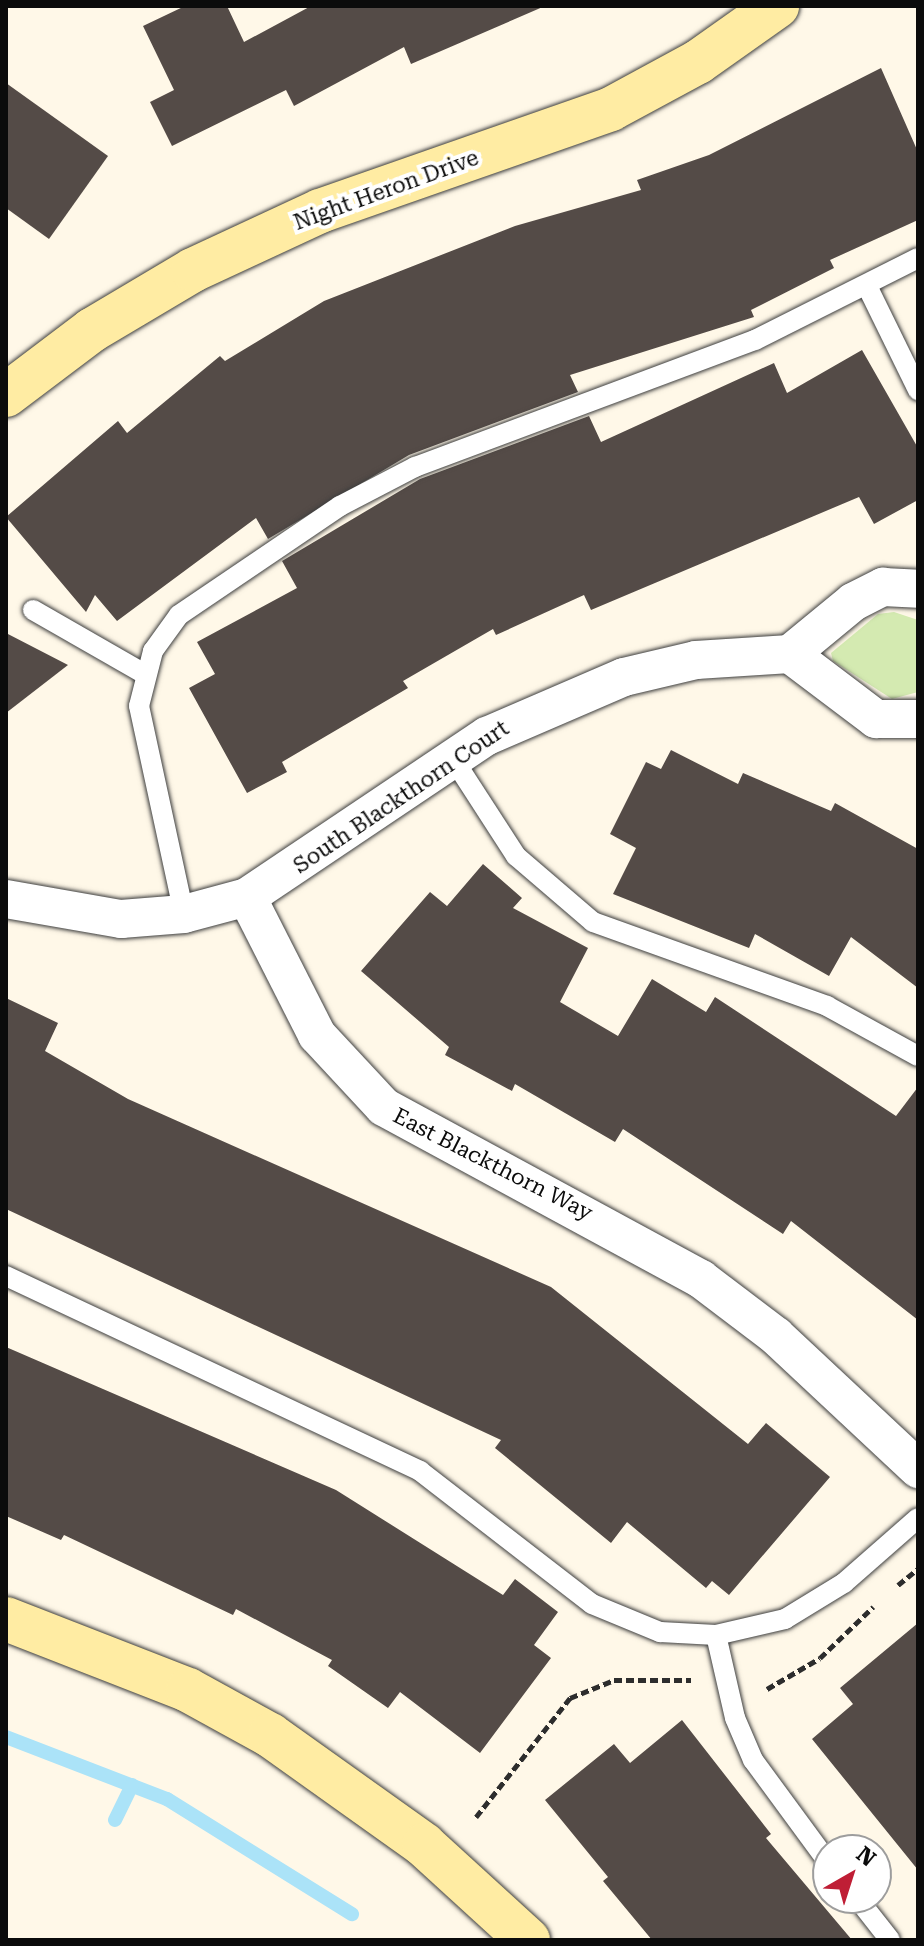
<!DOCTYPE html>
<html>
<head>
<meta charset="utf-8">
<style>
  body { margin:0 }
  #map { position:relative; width:924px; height:1946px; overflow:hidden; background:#fff8e8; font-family:"Roboto Serif",serif }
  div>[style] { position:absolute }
  .green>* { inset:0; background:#d4eab1 }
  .stream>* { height:14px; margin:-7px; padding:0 7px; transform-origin:7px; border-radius:7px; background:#abe3f8 }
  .building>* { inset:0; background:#544b47 }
  .path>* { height:5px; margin-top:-2.5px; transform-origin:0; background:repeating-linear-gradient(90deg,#2d2d2d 0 8px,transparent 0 12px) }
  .roads { filter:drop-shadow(0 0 2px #3e3e3e) drop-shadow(0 0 2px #3e3e3e) }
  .lane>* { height:20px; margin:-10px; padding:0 10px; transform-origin:10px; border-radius:10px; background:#fff }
  .street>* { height:38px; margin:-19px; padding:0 19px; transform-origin:19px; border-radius:19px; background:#fff }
  .secondary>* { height:44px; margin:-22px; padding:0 22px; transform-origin:22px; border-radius:22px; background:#ffeca3 }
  span { translate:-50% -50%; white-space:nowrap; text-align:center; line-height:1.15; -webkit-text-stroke:8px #fff; paint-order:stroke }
  .street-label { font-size:22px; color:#0b0b0b }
  .frame { position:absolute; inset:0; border:8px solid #0b0b0b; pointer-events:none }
  .north { position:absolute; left:812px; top:1834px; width:80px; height:80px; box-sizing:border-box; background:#fff; border:2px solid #9d9d9d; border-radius:50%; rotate:39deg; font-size:22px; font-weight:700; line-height:32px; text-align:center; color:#0b0b0b }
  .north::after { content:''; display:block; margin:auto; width:28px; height:36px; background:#bf1e35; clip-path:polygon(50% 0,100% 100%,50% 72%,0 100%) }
</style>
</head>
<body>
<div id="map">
  <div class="green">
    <i style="clip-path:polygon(894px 612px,918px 620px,918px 692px,892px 699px,833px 661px,831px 653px,878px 614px)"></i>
  </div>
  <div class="stream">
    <i style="left:6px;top:1737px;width:173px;rotate:21.1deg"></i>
    <i style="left:167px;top:1799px;width:218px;rotate:31.9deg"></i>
    <i style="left:115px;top:1820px;width:39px;rotate:-64deg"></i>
  </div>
  <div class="building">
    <i style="clip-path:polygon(185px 6px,227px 6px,244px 42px,311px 6px,545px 6px,411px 64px,404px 47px,294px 106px,286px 90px,172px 146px,150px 102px,174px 90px,143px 26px)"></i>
    <i style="clip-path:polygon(881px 68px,918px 152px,918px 220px,830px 260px,834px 268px,751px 310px,754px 317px,570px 375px,578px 392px,409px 455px,268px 539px,256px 518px,117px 621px,95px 595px,86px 612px,6px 517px,118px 421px,127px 433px,220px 356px,225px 361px,324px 301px,515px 226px,641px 190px,637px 180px,709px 155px)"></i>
    <i style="clip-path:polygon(6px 83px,108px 156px,49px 239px,6px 208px)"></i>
    <i style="clip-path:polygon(862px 350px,918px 448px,918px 500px,874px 524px,859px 497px,591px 610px,584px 595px,496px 635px,493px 629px,403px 681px,408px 688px,282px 762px,287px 772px,247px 793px,189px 688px,215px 674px,197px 642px,297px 588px,282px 561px,420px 479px,589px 416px,601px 442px,774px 363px,787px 393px)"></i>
    <i style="clip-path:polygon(6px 633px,68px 665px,6px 713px)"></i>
    <i style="clip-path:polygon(671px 750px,738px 784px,743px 773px,831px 811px,835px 803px,918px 849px,918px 988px,851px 937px,829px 976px,755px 934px,749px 948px,613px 894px,636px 848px,610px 834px,646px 762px,661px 769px)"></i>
    <i style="clip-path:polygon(483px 864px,522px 898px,513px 908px,588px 948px,560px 1002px,618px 1036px,652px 979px,706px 1012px,715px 997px,896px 1116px,918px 1087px,918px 1320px,791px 1221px,783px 1234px,623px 1129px,615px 1142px,515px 1084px,512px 1091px,445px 1055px,449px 1047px,361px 971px,430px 892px,447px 906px)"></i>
    <i style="clip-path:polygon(6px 998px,58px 1023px,45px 1051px,128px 1099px,551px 1287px,748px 1444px,766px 1423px,830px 1477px,729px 1595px,712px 1581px,706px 1588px,627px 1522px,611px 1543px,495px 1448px,501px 1440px,6px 1209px)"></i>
    <i style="clip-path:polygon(6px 1347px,336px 1490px,503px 1595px,515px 1579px,558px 1612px,534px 1645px,551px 1658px,480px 1753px,400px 1692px,388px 1708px,328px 1666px,332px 1660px,236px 1609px,233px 1615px,64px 1535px,61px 1540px,6px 1516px)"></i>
    <i style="clip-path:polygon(918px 1623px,918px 1870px,812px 1739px,853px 1704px,840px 1688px)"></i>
    <i style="clip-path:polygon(682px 1720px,771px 1834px,766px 1838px,852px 1940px,652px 1940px,603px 1881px,608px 1877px,545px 1800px,614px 1744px,630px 1763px)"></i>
  </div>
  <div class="path">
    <i style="left:898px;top:1585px;width:26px;rotate:-39deg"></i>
    <i style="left:767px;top:1689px;width:61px;rotate:-30.3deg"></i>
    <i style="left:820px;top:1658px;width:74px;rotate:-43.9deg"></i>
    <i style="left:476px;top:1817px;width:152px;rotate:-51.7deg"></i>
    <i style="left:570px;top:1698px;width:48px;rotate:-22.2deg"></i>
    <i style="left:614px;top:1680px;width:77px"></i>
  </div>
  <div class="roads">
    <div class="lane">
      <i style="left:868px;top:288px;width:114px;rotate:63.9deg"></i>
      <i style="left:33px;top:610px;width:127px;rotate:29.8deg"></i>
      <i style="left:452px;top:757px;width:118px;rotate:57.1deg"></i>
      <i style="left:516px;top:856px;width:101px;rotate:40.6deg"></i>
      <i style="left:593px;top:922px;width:249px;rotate:19.7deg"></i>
      <i style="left:827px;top:1006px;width:104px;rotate:28.8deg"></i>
      <i style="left:184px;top:914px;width:213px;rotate:-102.2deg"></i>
      <i style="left:139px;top:706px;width:57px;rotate:-75.7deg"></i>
      <i style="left:153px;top:651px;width:44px;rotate:-54.2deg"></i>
      <i style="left:179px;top:615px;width:194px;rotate:-34.1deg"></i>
      <i style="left:340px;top:506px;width:85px;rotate:-27.5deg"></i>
      <i style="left:415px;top:467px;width:363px;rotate:-20.5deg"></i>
      <i style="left:755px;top:340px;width:182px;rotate:-26.7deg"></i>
      <i style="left:6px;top:1276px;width:458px;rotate:25.2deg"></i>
      <i style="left:420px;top:1471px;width:217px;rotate:37.7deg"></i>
      <i style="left:592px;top:1604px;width:74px;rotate:22.4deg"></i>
      <i style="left:660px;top:1632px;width:56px;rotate:3.1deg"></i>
      <i style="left:716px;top:1635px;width:71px;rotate:-13.1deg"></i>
      <i style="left:785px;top:1619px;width:69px;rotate:-31.4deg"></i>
      <i style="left:844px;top:1583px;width:98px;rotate:-41.3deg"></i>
      <i style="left:716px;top:1635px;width:85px;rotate:77.1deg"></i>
      <i style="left:735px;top:1718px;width:46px;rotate:66.8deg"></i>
      <i style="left:753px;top:1760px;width:127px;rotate:53.7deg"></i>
      <i style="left:857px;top:1898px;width:53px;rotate:51.8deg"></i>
    </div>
    <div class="street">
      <i style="left:790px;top:654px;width:82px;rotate:-39.5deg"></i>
      <i style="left:853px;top:602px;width:34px;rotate:-27deg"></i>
      <i style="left:883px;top:587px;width:35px;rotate:3deg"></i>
      <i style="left:247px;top:897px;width:289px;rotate:-33.9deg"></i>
      <i style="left:487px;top:736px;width:149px;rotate:-23.3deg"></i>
      <i style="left:624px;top:677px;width:74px;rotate:-13.3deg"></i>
      <i style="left:696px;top:660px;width:94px;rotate:-3.7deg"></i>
      <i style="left:790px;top:654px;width:108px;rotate:37.1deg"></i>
      <i style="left:876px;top:719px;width:42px"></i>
      <i style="left:6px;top:899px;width:117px;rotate:9.9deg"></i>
      <i style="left:121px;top:919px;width:63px;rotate:-4.5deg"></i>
      <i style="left:184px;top:914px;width:65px;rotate:-15.1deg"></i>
      <i style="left:247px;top:897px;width:155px;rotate:63.1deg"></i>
      <i style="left:317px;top:1035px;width:98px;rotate:47.1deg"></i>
      <i style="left:384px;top:1107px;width:361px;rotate:28.5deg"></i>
      <i style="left:701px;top:1279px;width:94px;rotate:37.2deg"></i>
      <i style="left:776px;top:1336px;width:195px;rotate:43.1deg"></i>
    </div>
    <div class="secondary">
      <i style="left:6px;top:395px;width:108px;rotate:-37.1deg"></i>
      <i style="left:92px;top:330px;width:117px;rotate:-30.7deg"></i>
      <i style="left:193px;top:270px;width:140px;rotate:-24.9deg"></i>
      <i style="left:320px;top:211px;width:308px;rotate:-19.3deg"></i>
      <i style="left:611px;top:109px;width:99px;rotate:-28.4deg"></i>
      <i style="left:698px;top:62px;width:97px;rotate:-35.3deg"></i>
      <i style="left:6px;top:1619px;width:195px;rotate:21.3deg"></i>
      <i style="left:188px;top:1690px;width:94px;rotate:28.8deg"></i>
      <i style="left:270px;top:1735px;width:189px;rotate:35.5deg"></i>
      <i style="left:424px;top:1845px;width:141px;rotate:42.4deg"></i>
    </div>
  </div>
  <div class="street-label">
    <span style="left:386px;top:190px;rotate:-20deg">Night Heron Drive</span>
    <span style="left:401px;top:797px;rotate:-34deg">South Blackthorn Court</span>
    <span style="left:493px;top:1164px;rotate:27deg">East Blackthorn Way</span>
  </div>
  <div class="frame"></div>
  <div class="north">N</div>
</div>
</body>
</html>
